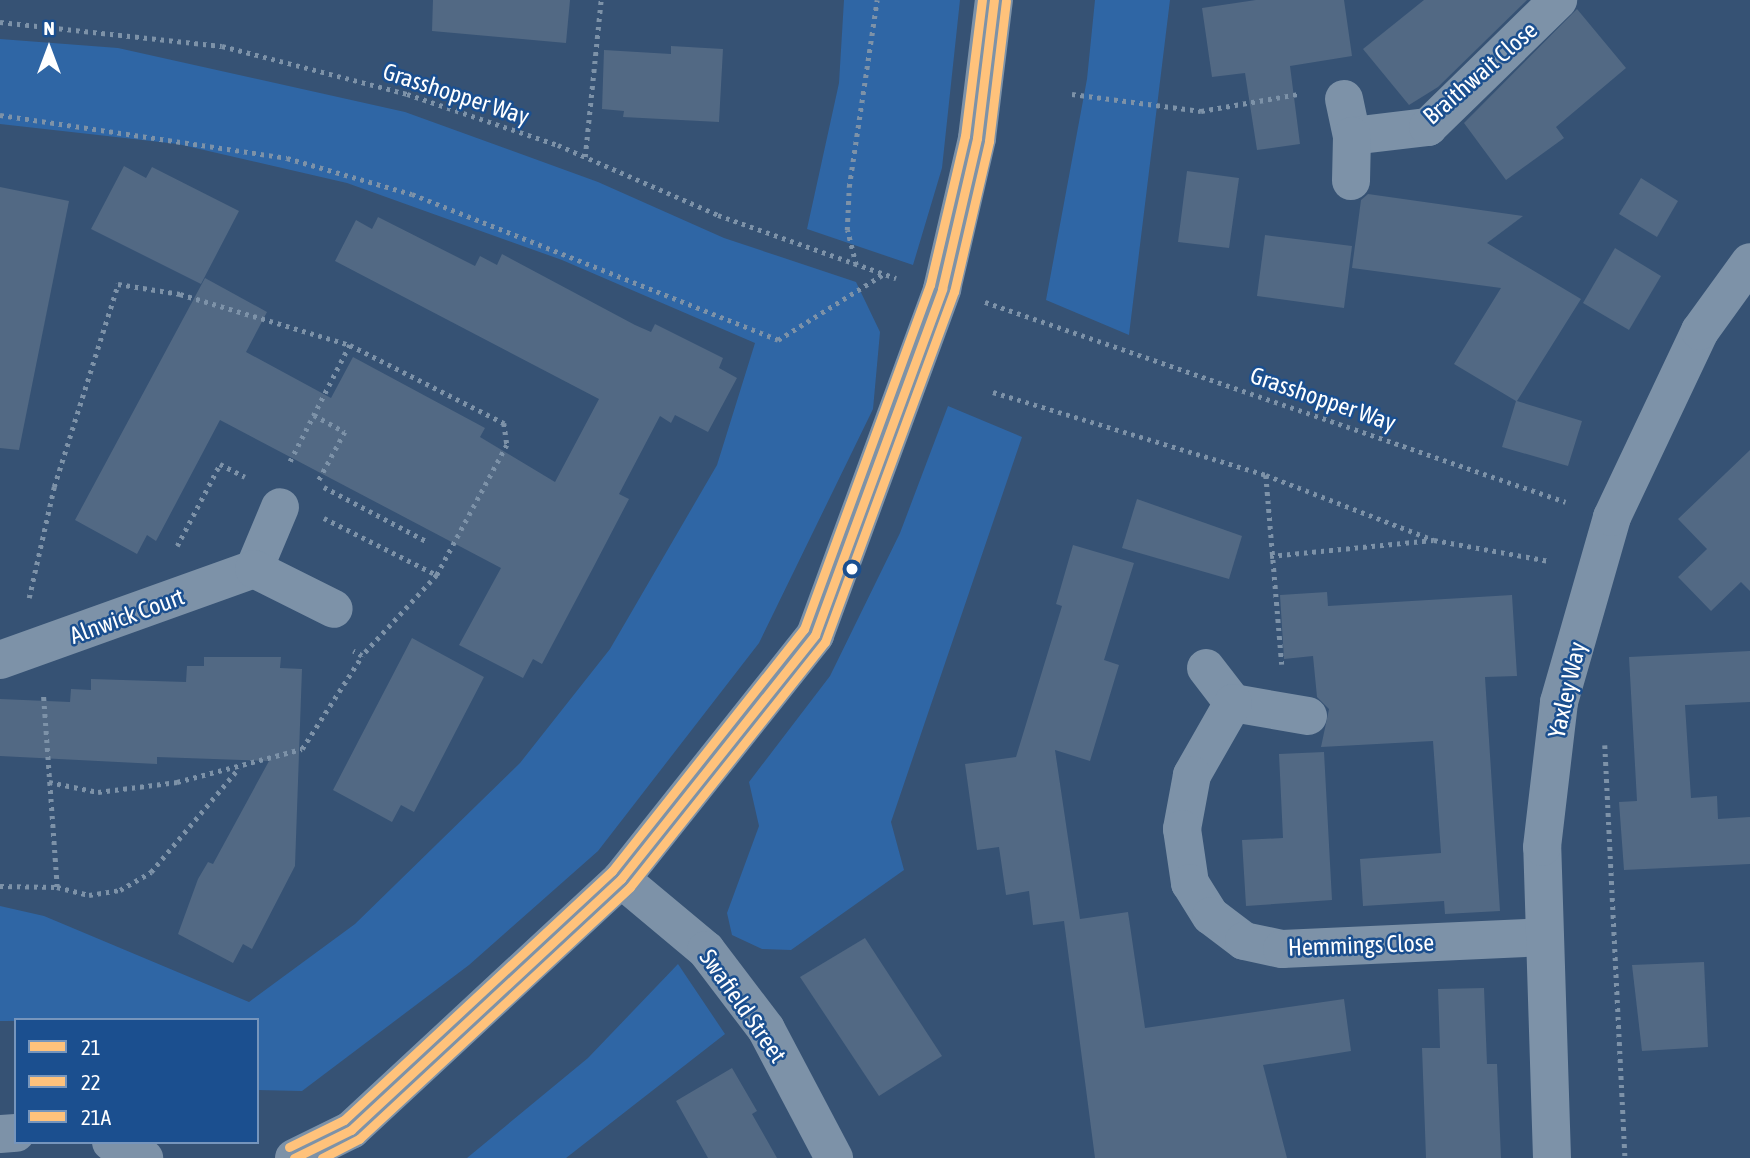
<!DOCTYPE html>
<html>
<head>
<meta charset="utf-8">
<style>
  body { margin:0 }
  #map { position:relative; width:1750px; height:1158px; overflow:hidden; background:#365274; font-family:"Asap Condensed",sans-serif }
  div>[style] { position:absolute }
  .green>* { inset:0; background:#2f66a5 }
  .building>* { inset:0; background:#526984 }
  .path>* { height:4.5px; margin-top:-2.25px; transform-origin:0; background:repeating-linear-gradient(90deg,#7d92a8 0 3.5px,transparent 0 8.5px) }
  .minor>* { height:38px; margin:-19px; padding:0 19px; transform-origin:19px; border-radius:19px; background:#7d92a8 }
  .bus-1>* { height:9px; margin:-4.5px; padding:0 4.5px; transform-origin:4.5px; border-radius:4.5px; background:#ffc27b }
  .bus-2>* { height:9px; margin:-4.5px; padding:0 4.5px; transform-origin:4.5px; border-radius:4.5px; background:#ffc27b }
  .bus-3>* { height:9px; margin:-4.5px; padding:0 4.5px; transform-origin:4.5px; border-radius:4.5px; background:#ffc27b }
  .dots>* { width:19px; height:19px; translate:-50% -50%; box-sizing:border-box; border:4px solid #1b4f8f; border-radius:50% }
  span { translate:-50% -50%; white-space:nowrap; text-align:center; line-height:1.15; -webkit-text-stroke:5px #1b4f8f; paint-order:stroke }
  .street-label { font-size:24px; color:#fff }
  .legend { position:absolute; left:14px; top:1018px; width:245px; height:126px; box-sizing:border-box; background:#1b4f8f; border:2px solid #7695bc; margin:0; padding:9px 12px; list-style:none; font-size:21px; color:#fff }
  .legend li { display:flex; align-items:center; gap:14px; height:35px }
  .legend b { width:35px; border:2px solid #7695bc }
  .north { position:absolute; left:14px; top:14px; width:70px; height:70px; -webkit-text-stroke:5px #1b4f8f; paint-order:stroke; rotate:0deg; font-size:19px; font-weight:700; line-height:28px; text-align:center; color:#fff }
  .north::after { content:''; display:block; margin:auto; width:24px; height:32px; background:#fff; clip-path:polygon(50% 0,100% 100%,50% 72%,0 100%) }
</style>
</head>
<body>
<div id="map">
  <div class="green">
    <i style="clip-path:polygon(844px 0,960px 0,942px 168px,913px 265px,807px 229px,839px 83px)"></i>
    <i style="clip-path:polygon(1095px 0,1170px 0,1129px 335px,1046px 300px,1087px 79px)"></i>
    <i style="clip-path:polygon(0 39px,118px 48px,405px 112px,598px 182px,724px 238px,856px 282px,880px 332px,873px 409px,759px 643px,598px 851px,469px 965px,302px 1091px,257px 1090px,257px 1020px,0 1021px,0 906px,44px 916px,249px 1002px,355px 924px,520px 763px,610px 649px,717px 465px,755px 343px,562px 260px,347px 183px,178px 144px,0 124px)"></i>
    <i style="clip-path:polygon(948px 406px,1022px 437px,891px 822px,904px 870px,791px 950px,762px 949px,732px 935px,727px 913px,759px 826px,749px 782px,830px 676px,900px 533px)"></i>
    <i style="clip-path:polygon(678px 964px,725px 1034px,566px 1158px,467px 1158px,588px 1058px)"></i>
  </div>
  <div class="building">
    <i style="clip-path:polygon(433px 0,570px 0,566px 43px,432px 31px)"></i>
    <i style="clip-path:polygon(1256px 0,1344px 0,1352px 56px,1290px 66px,1300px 144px,1257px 150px,1245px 73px,1212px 77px,1202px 8px)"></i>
    <i style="clip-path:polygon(1424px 0,1527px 0,1438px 87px,1409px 105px,1363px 49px)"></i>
    <i style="clip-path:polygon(1577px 9px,1626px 68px,1556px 127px,1564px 138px,1506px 180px,1464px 123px)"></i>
    <i style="clip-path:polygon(671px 46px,723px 49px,719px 122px,623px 117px,624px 111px,602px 109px,604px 50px,671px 54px)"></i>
    <i style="clip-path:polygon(124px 166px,146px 178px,152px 167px,239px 211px,201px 284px,91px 229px)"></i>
    <i style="clip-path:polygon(1187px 171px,1239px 178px,1229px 248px,1178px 242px)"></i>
    <i style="clip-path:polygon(1641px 178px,1678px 201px,1657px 237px,1619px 214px)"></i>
    <i style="clip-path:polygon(0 187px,69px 201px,19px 450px,0 448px)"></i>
    <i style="clip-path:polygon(1368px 194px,1523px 216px,1487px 243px,1581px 299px,1517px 401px,1582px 421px,1568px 466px,1502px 447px,1516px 401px,1454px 364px,1501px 288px,1352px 268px,1361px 200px)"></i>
    <i style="clip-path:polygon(378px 217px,475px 266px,480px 256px,497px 265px,502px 254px,635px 325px,651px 332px,655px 324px,723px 358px,719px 368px,737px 378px,708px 432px,675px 415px,671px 423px,660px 416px,619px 494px,629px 499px,593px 568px,542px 664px,533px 659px,523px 678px,459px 645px,501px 568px,220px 420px,156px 541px,147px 535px,137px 554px,75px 520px,205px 278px,267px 312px,246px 352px,331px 398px,353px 357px,485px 428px,480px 437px,555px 482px,599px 399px,335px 261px,356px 220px,372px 229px)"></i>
    <i style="clip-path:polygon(1265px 235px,1352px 246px,1344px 308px,1257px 296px)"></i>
    <i style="clip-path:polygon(1615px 248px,1661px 276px,1629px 330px,1583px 303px)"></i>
    <i style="clip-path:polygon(1750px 450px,1750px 591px,1741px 582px,1711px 611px,1678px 577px,1707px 549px,1678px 519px)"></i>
    <i style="clip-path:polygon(1137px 499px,1242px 536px,1229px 579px,1122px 548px)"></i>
    <i style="clip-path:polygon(1073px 545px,1134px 563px,1104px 660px,1119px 665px,1090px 761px,1055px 750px,1080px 919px,1128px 912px,1145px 1028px,1344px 999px,1351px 1051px,1263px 1065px,1287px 1158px,1095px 1158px,1064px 921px,1033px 925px,1029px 891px,1006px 895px,999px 847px,977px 850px,965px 764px,1016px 757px,1062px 606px,1056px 604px)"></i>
    <i style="clip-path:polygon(1327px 592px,1328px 606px,1512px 595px,1517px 676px,1485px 677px,1500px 911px,1445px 914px,1444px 901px,1363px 906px,1360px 859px,1441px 853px,1433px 741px,1321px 747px,1329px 709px,1317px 697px,1313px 656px,1284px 659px,1280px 595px)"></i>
    <i style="clip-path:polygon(412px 638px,484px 677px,414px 812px,401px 805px,392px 822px,333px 790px)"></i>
    <i style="clip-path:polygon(1750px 651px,1750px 702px,1685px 705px,1691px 798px,1717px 796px,1718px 819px,1750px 817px,1750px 864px,1624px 870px,1619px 802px,1637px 801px,1629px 657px)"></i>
    <i style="clip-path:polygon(204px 657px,281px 657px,280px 668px,302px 669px,295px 866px,252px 949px,243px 944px,233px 963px,178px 934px,198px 879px,208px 862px,213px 864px,269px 761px,157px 757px,157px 764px,0 756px,0 699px,70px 702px,71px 689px,91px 690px,91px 679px,186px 682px,187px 666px,204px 666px)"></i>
    <i style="clip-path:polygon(1324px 752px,1332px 900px,1246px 906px,1242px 840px,1283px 838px,1279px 754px)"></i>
    <i style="clip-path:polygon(865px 938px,942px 1056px,879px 1096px,800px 977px)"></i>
    <i style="clip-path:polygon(1704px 962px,1708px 1047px,1642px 1051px,1632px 965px)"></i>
    <i style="clip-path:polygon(1484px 988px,1487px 1064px,1497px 1064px,1501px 1158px,1426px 1158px,1422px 1048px,1440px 1048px,1438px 989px)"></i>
    <i style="clip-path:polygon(732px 1068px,757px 1111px,752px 1114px,777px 1158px,708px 1158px,676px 1101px)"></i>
  </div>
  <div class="path">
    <i style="left:0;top:22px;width:223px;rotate:6.2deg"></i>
    <i style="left:222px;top:46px;width:191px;rotate:14.5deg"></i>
    <i style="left:407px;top:94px;width:159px;rotate:18.7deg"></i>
    <i style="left:558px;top:145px;width:175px;rotate:23.6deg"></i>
    <i style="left:718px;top:215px;width:189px;rotate:19.5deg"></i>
    <i style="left:1072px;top:94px;width:130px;rotate:7.5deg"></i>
    <i style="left:1201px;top:111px;width:98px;rotate:-9.9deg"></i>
    <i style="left:0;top:115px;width:290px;rotate:8.5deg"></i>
    <i style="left:287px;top:158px;width:130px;rotate:16.1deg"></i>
    <i style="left:412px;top:194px;width:394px;rotate:21.7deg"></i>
    <i style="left:778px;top:340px;width:123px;rotate:-32deg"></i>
    <i style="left:585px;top:157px;width:158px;rotate:-84.2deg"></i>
    <i style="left:856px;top:265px;width:36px;rotate:-104deg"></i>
    <i style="left:847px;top:230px;width:43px;rotate:-87.3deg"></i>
    <i style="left:849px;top:187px;width:189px;rotate:-81.5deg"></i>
    <i style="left:985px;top:302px;width:614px;rotate:19deg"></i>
    <i style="left:350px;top:345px;width:173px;rotate:26.9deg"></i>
    <i style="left:504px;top:423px;width:22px;rotate:82deg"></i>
    <i style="left:507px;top:445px;width:148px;rotate:118.3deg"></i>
    <i style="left:993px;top:392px;width:285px;rotate:16.9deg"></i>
    <i style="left:1266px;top:475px;width:180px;rotate:21.2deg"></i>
    <i style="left:1434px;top:540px;width:117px;rotate:10.3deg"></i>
    <i style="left:314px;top:415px;width:35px;rotate:29deg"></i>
    <i style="left:345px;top:432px;width:55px;rotate:118.4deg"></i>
    <i style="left:1266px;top:475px;width:190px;rotate:85.2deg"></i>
    <i style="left:324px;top:487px;width:115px;rotate:27.9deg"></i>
    <i style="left:324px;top:518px;width:127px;rotate:26.8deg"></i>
    <i style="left:437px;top:575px;width:110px;rotate:132.8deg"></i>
    <i style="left:177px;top:546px;width:93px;rotate:-62.3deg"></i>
    <i style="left:220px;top:464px;width:28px;rotate:27deg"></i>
    <i style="left:1270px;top:556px;width:164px;rotate:-5.6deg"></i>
    <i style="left:29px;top:598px;width:114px;rotate:-77.3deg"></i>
    <i style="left:54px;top:487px;width:213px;rotate:-72.5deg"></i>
    <i style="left:118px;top:284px;width:63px;rotate:9.2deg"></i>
    <i style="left:180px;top:294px;width:177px;rotate:16.7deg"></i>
    <i style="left:350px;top:345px;width:131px;rotate:117.1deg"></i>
    <i style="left:1605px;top:745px;width:413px;rotate:87.2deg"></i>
    <i style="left:49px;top:782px;width:50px;rotate:11.5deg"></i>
    <i style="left:98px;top:792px;width:80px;rotate:-7.2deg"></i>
    <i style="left:177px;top:782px;width:129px;rotate:-14.8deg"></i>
    <i style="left:302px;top:749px;width:111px;rotate:-57.2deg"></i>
    <i style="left:362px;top:656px;width:10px;rotate:-151deg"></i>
    <i style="left:0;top:886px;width:57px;rotate:1deg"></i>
    <i style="left:57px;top:887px;width:195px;rotate:-94.1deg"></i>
    <i style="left:57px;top:887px;width:33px;rotate:14deg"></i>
    <i style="left:89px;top:895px;width:31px;rotate:-9deg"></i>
    <i style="left:120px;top:890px;width:36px;rotate:-30deg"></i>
    <i style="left:151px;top:872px;width:136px;rotate:-49.8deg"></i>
  </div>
  <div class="minor">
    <i style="left:1344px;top:99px;width:38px;rotate:78deg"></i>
    <i style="left:1352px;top:136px;width:77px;rotate:-6.8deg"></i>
    <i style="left:1428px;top:127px;width:182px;rotate:-44.3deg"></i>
    <i style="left:1351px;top:181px;width:45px;rotate:-88.7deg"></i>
    <i style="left:254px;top:569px;width:67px;rotate:-67.2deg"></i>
    <i style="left:0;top:660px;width:270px;rotate:-19.7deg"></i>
    <i style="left:254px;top:569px;width:89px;rotate:26.6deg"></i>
    <i style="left:1206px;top:668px;width:44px;rotate:52.4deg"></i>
    <i style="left:1308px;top:716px;width:76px;rotate:-170.2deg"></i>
    <i style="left:1233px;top:703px;width:83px;rotate:119.7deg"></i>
    <i style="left:1192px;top:775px;width:55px;rotate:100.5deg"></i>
    <i style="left:1182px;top:829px;width:55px;rotate:81.6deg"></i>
    <i style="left:1190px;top:883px;width:39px;rotate:58deg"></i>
    <i style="left:1211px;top:916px;width:41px;rotate:37.1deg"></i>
    <i style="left:1244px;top:941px;width:39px;rotate:12deg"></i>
    <i style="left:1282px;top:949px;width:260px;rotate:-2.6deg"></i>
    <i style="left:621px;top:879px;width:111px;rotate:39.9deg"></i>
    <i style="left:706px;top:950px;width:99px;rotate:52.8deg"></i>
    <i style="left:766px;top:1029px;width:146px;rotate:62.2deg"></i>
    <i style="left:0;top:1134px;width:16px;rotate:-4deg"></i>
    <i style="left:111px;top:1142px;width:37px;rotate:26deg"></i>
    <i style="left:294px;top:1158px;width:64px;rotate:-26.2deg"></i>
    <i style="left:351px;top:1130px;width:369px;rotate:-42.9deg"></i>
    <i style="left:621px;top:879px;width:312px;rotate:-51.5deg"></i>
    <i style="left:815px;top:635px;width:369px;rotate:-69.8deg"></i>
    <i style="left:942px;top:289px;width:155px;rotate:-76.9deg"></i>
    <i style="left:977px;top:138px;width:139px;rotate:-83deg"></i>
    <i style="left:1552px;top:1158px;width:311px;rotate:-91.8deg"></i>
    <i style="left:1542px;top:847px;width:146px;rotate:-83.3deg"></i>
    <i style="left:1559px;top:702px;width:192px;rotate:-74deg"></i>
    <i style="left:1612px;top:517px;width:206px;rotate:-64.7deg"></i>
    <i style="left:1700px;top:331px;width:85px;rotate:-54.1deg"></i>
  </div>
  <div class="bus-1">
    <i style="left:294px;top:1158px;width:64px;rotate:-26.2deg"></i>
    <i style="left:351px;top:1130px;width:369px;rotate:-42.9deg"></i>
    <i style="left:621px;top:879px;width:312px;rotate:-51.5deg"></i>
    <i style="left:815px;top:635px;width:369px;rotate:-69.8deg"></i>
    <i style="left:942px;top:289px;width:155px;rotate:-76.9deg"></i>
    <i style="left:977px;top:138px;width:139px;rotate:-83deg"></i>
  </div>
  <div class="bus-2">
    <i style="left:322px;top:1158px;width:42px;rotate:-27.2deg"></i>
    <i style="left:359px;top:1139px;width:370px;rotate:-42.9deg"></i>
    <i style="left:630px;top:887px;width:313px;rotate:-51.5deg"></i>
    <i style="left:825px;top:642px;width:373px;rotate:-69.8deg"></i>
    <i style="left:954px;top:292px;width:155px;rotate:-76.9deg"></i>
    <i style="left:989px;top:141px;width:141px;rotate:-83.1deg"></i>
  </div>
  <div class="bus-3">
    <i style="left:289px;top:1147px;width:61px;rotate:-26.1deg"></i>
    <i style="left:344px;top:1120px;width:366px;rotate:-42.9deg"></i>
    <i style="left:612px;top:871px;width:309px;rotate:-51.6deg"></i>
    <i style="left:804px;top:629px;width:366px;rotate:-69.9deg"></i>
    <i style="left:930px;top:285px;width:153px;rotate:-76.8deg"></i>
    <i style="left:965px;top:136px;width:137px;rotate:-82.9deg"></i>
  </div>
  <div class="dots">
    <i style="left:852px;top:569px;background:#fff"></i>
  </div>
  <div class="street-label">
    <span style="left:1480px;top:73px;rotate:-41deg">Braithwait Close</span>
    <span style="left:456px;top:94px;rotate:18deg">Grasshopper Way</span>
    <span style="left:1323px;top:399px;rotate:19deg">Grasshopper Way</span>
    <span style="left:127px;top:616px;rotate:-20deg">Alnwick Court</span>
    <span style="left:1567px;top:690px;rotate:-77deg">Yaxley Way</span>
    <span style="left:1361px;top:945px;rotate:-2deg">Hemmings Close</span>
    <span style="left:743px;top:1006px;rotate:55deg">Swafield Street</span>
  </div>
  <ul class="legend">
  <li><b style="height:9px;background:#ffc27b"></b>21</li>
  <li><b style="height:9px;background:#ffc27b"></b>22</li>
  <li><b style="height:9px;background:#ffc27b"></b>21A</li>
  </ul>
  <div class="north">N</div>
</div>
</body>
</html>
